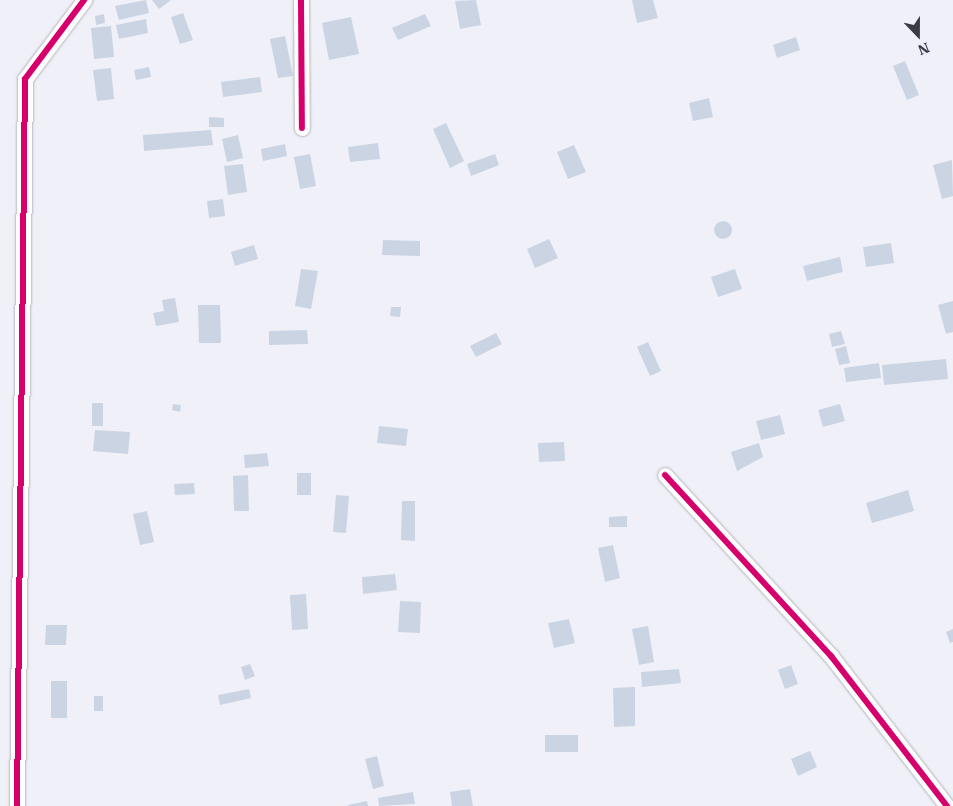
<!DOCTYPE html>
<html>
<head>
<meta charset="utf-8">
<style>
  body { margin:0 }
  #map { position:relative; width:953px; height:806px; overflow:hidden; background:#f0f1f8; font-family:"IBM Plex Serif",serif }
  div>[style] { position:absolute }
  .building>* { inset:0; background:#cad4e3 }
  .round { border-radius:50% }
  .roads { filter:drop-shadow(0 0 1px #b4b5bc) drop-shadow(0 0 1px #b4b5bc) }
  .street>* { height:15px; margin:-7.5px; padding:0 7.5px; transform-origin:7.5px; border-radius:7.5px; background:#fdfdfe }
  .cycleway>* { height:6px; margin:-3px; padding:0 3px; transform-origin:3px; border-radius:3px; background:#d6006c }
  span { translate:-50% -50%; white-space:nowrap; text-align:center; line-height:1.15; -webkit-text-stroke:4px #eceefc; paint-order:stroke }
  .north { position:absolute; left:893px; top:10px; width:50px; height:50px; -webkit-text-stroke:4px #eceefc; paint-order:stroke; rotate:158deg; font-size:14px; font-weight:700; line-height:20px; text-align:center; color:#3a3c45 }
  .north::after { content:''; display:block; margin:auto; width:18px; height:22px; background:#3a3c45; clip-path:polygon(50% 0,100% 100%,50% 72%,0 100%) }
</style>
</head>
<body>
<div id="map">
  <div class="building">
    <i style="clip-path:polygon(146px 0,149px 13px,119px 20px,115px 6px)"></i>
    <i style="clip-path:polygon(152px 0,171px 0,159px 9px)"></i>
    <i style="clip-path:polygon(476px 0,481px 25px,460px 29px,455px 1px)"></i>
    <i style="clip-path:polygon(632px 0,653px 0,658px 18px,637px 23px)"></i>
    <i style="clip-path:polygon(183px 13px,193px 40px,180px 44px,171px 17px)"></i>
    <i style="clip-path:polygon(104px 14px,105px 23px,96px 25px,95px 16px)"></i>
    <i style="clip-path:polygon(425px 14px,431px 26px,398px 40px,392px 28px)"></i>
    <i style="clip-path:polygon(351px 17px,359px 54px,329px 60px,322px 23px)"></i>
    <i style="clip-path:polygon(146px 19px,148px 33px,119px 39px,116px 25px)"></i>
    <i style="clip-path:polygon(111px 26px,114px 57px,94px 59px,91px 28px)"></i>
    <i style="clip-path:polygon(285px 36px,293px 76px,278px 78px,270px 39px)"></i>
    <i style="clip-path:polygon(796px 37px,800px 50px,777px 58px,773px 45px)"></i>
    <i style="clip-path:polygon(905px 61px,919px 95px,907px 100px,893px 66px)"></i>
    <i style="clip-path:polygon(149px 67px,151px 77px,136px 80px,134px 70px)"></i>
    <i style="clip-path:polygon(111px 68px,114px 99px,97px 101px,93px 70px)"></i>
    <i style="clip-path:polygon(260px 77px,262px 92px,223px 97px,221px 82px)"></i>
    <i style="clip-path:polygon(709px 98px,713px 117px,693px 121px,689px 103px)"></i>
    <i style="clip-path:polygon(209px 117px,224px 118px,224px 127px,209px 127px)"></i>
    <i style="clip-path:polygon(446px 123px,464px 161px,450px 168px,433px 129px)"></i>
    <i style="clip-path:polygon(211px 130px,213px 145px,144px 151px,143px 135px)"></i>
    <i style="clip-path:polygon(238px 135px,243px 158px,227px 162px,222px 139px)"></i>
    <i style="clip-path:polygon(378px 143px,380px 159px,350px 162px,348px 147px)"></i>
    <i style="clip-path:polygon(285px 144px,287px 156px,263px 161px,261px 149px)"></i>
    <i style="clip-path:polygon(574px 145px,586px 172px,568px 179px,557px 152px)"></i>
    <i style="clip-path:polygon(310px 154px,316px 186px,300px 189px,294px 157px)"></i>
    <i style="clip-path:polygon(495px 154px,499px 165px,471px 176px,467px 164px)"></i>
    <i style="clip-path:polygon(952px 160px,953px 196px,942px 199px,933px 165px)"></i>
    <i style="clip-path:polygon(243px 164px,247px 192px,228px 195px,224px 166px)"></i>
    <i style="clip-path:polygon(223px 199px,225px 216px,209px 218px,207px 201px)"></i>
    <i class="round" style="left:714px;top:221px;width:18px;height:18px"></i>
    <i style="clip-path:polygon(549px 239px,558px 258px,535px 268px,527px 249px)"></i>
    <i style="clip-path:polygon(383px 240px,420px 241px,420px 256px,382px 255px)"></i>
    <i style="clip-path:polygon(891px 243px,894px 263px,866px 267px,863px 247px)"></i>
    <i style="clip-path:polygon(254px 245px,258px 259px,235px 266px,231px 252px)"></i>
    <i style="clip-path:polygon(840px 257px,843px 272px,807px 281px,803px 266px)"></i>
    <i style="clip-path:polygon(301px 269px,318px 271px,311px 309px,295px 306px)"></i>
    <i style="clip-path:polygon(735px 269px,742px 289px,718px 297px,711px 277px)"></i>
    <i style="clip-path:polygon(175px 298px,179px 322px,156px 326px,153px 313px,164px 311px,162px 300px)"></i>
    <i style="clip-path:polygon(953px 301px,953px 332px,946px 334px,938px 305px)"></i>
    <i style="clip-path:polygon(198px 305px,220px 305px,221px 343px,199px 343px)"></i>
    <i style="clip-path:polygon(391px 307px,401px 307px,400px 317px,390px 316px)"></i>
    <i style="clip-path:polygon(307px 330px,308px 344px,269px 345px,269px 331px)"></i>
    <i style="clip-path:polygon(841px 331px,845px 344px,832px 347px,829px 334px)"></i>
    <i style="clip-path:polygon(496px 333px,502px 344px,476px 357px,470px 346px)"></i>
    <i style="clip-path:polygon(648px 342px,661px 371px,650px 376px,637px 347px)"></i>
    <i style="clip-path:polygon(846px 346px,850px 363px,839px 365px,835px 349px)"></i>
    <i style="clip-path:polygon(946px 359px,948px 379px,884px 385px,882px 365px)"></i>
    <i style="clip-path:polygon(879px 363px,881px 378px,846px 382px,844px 368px)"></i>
    <i style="clip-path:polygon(92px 403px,103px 403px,103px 426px,92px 426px)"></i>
    <i style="clip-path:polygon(173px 404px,181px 405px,180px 412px,172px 410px)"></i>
    <i style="clip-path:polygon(840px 404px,845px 421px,823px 427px,818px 410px)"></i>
    <i style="clip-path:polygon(780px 415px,785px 434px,761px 440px,756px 421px)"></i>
    <i style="clip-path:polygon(379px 426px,408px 429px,406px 446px,377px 443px)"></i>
    <i style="clip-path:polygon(95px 430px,130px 432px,128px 454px,93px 451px)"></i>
    <i style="clip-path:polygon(564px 442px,565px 461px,539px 462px,538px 443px)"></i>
    <i style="clip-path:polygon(759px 443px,763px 457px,737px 471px,731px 452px)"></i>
    <i style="clip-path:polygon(267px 453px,269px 466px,245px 468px,244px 455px)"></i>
    <i style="clip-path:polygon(297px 473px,311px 473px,311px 495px,297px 495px)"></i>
    <i style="clip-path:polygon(248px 475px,249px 511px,234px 511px,233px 476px)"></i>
    <i style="clip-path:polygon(194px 483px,195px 494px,175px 495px,174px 484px)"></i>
    <i style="clip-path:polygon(908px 490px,914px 511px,872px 523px,866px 503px)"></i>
    <i style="clip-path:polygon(336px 495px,349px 496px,346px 533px,333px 532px)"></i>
    <i style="clip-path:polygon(402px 501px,415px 501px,415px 541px,401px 540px)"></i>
    <i style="clip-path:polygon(147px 511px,154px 542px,140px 545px,133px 514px)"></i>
    <i style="clip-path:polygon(627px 516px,627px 527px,609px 527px,609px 517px)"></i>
    <i style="clip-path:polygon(613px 545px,620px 578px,605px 582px,598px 548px)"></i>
    <i style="clip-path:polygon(395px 574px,397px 590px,363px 594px,362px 577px)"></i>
    <i style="clip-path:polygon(306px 594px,308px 629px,292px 630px,290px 595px)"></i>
    <i style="clip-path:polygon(400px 601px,421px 602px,420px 633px,398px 632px)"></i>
    <i style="clip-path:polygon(569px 619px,575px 643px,554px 648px,548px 623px)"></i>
    <i style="clip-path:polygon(46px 625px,67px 625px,66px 645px,45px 645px)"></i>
    <i style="clip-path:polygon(648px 626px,654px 662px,639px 665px,632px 629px)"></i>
    <i style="clip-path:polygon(953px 629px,953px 642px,950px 643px,946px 632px)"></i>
    <i style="clip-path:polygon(250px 664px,255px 676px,245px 680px,241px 667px)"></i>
    <i style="clip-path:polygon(791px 665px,798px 684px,785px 689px,778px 670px)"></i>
    <i style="clip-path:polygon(679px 669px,681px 683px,642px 687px,641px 672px)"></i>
    <i style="clip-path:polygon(51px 681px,67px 681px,67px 718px,51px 718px)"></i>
    <i style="clip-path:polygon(635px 687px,635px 726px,614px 727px,613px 688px)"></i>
    <i style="clip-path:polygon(249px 689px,251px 698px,220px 705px,218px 695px)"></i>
    <i style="clip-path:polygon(94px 696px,103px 696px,103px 711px,94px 711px)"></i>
    <i style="clip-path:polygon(545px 735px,578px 735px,578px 752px,545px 752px)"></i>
    <i style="clip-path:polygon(810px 751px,817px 767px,798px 776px,791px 759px)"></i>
    <i style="clip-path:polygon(377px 756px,384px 786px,373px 789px,365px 759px)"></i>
    <i style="clip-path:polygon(470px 789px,473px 806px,452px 806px,450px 792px)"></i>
    <i style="clip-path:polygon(413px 792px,415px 804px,379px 806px,378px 798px)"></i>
    <i style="clip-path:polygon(367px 801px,368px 806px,348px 806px,348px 805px)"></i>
  </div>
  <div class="roads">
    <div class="street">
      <i style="left:301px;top:0;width:128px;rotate:89.6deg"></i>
      <i style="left:665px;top:475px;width:246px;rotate:47.5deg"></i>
      <i style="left:831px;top:656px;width:190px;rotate:52.3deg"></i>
      <i style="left:17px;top:806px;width:727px;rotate:-89.37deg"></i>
      <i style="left:25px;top:79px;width:99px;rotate:-53.2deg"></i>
    </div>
  </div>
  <div class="cycleway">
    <i style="left:301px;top:0;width:128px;rotate:89.6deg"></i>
    <i style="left:665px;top:475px;width:246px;rotate:47.5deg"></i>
    <i style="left:831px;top:656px;width:190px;rotate:52.3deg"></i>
    <i style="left:17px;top:806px;width:727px;rotate:-89.37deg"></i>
    <i style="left:25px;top:79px;width:99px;rotate:-53.2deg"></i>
  </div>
  <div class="north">N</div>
</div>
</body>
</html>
